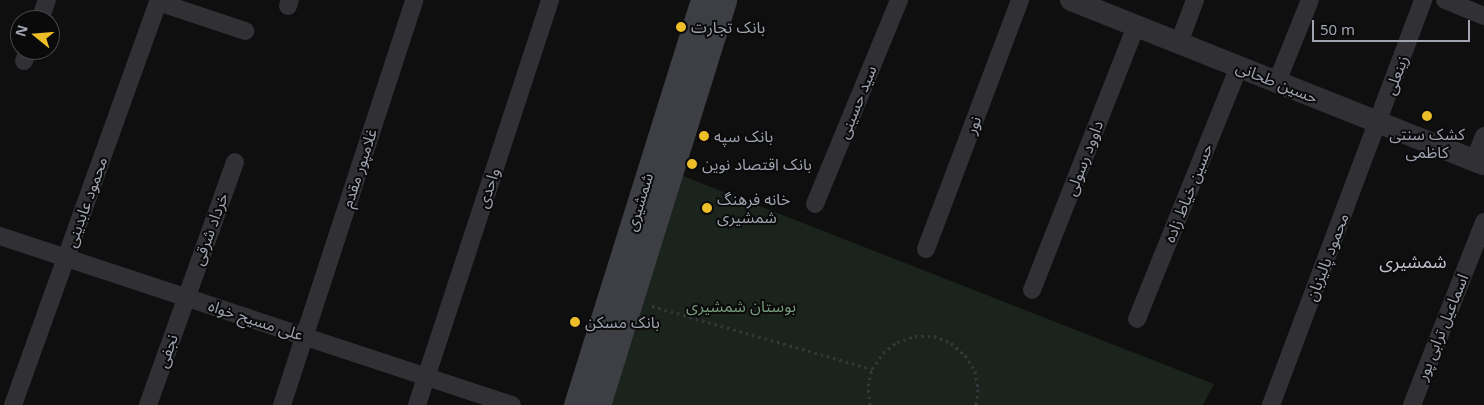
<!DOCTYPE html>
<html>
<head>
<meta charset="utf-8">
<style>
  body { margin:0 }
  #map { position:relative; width:1484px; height:405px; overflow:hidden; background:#0f0f10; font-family:"Noto Sans","Noto Sans Arabic",sans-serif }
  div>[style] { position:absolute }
  .green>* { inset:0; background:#1b231d }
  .path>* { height:3px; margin-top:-1.5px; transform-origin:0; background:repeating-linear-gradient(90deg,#36373c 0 2.5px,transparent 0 6.5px) }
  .minor>* { height:18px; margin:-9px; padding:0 9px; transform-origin:9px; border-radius:9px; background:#303035 }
  .tertiary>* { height:22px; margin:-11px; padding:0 11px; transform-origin:11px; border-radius:11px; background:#303035 }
  .secondary>* { height:25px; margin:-12.5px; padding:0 12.5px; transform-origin:12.5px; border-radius:12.5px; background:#3e3f45 }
  .dots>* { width:14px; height:14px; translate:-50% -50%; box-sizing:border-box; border:2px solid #0a0a0b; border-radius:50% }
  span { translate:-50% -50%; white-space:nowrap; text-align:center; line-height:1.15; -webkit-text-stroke:4px #0a0a0b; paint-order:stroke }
  .poi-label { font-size:16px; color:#a0a4b1 }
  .left { translate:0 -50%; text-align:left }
  .street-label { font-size:16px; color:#a0a4b1 }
  .park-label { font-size:16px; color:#779c7c }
  .neighbourhood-label { font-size:18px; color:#c1c3cd }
  .north { position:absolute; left:10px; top:10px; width:50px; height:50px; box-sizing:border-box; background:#0a0a0b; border:1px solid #46484d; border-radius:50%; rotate:287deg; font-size:14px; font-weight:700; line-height:20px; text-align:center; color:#a0a4b1 }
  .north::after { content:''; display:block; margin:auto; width:18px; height:22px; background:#eebe29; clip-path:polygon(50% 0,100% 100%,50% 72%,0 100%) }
  .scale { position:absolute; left:1312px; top:20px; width:158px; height:22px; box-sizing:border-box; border:2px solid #a0a4b1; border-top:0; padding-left:6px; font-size:15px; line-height:18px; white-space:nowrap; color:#a0a4b1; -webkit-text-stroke:4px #0a0a0b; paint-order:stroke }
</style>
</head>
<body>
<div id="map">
  <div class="green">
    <i style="clip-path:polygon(678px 174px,1214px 384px,1203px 405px,603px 405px)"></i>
  </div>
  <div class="path">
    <i style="left:652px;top:306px;width:229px;rotate:16deg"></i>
    <i style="left:870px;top:405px;width:19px;rotate:-96deg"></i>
    <i style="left:868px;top:386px;width:17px;rotate:-77deg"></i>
    <i style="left:872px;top:369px;width:19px;rotate:-55deg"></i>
    <i style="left:883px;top:353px;width:18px;rotate:-38deg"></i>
    <i style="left:897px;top:342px;width:19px;rotate:-18deg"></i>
    <i style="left:915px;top:336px;width:19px"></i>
    <i style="left:934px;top:336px;width:18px;rotate:22deg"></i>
    <i style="left:951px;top:343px;width:18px;rotate:41deg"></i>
    <i style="left:965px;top:355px;width:19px;rotate:58deg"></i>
    <i style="left:975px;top:371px;width:18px;rotate:81deg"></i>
    <i style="left:978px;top:389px;width:16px;rotate:97deg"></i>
  </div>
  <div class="minor">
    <i style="left:1445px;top:0;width:42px;rotate:22.3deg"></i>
    <i style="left:158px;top:2px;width:92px;rotate:18.4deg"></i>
    <i style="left:288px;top:6px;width:6px;rotate:-72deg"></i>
    <i style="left:40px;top:20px;width:21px;rotate:-71deg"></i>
    <i style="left:1179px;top:43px;width:46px;rotate:-69.6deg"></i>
    <i style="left:24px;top:61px;width:12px;rotate:-70deg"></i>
    <i style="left:1277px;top:82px;width:88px;rotate:-68.1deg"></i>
    <i style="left:1474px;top:161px;width:27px;rotate:-68deg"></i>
    <i style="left:815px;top:204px;width:221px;rotate:-67.6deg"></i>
    <i style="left:0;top:236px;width:539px;rotate:18.27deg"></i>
    <i style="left:926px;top:249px;width:266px;rotate:-69.3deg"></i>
    <i style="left:1032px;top:290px;width:284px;rotate:-68.5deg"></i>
    <i style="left:1137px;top:319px;width:272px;rotate:-68deg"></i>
    <i style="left:13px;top:405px;width:431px;rotate:-70.2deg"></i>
    <i style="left:148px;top:405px;width:258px;rotate:-70.3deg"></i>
    <i style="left:282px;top:405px;width:426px;rotate:-71.9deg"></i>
    <i style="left:417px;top:405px;width:426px;rotate:-71.8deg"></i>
    <i style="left:1271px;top:405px;width:433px;rotate:-69.4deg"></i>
    <i style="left:1412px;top:405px;width:197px;rotate:-68.5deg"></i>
  </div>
  <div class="tertiary">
    <i style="left:1071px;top:0;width:444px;rotate:21.7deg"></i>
  </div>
  <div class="secondary">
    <i style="left:576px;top:405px;width:424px;rotate:-72.6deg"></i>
    <i style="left:598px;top:405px;width:424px;rotate:-72.7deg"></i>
  </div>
  <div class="dots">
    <i style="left:681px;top:27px;background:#eebe29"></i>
    <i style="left:1427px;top:116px;background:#eebe29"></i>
    <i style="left:704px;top:136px;background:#eebe29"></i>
    <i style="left:692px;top:164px;background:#eebe29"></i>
    <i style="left:707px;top:208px;background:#eebe29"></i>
    <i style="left:575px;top:322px;background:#eebe29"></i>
  </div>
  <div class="poi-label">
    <span class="left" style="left:691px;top:27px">بانک تجارت</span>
    <span style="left:1427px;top:143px">کشک سنتی<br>کاظمی</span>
    <span class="left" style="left:714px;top:136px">بانک سپه</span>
    <span class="left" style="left:702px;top:164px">بانک اقتصاد نوین</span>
    <span class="left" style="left:717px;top:208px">خانه فرهنگ<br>شمشیری</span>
    <span class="left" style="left:585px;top:322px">بانک مسکن</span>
  </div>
  <div class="street-label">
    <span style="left:1396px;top:75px;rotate:-70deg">زینعلی</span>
    <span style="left:1277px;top:82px;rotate:22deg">حسین طحانی</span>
    <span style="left:857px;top:102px;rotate:-68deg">سید حسینی</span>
    <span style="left:973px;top:125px;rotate:-69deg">نور</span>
    <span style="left:1084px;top:158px;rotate:-69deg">داوود رسولی</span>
    <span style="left:359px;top:168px;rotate:-72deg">غلامپور مقدم</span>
    <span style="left:488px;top:188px;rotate:-72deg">واحدی</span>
    <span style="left:1188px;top:193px;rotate:-68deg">حسین خیاط زاده</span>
    <span style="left:86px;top:202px;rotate:-70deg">محمود عابدینی</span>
    <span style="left:639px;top:202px;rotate:-73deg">شمشیری</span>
    <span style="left:210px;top:229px;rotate:-70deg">خرداد شرقی</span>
    <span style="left:1327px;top:257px;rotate:-69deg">محمود پالیزبان</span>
    <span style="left:256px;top:320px;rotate:18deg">علی مسیح خواه</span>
    <span style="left:1442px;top:327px;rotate:-68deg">اسماعیل ترابی پور</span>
    <span style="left:167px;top:351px;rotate:-71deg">نجفی</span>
  </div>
  <div class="park-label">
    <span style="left:741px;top:306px">بوستان شمشیری</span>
  </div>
  <div class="neighbourhood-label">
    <span style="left:1413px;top:261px">شمشیری</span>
  </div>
  <div class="north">N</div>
  <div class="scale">50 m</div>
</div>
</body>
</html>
